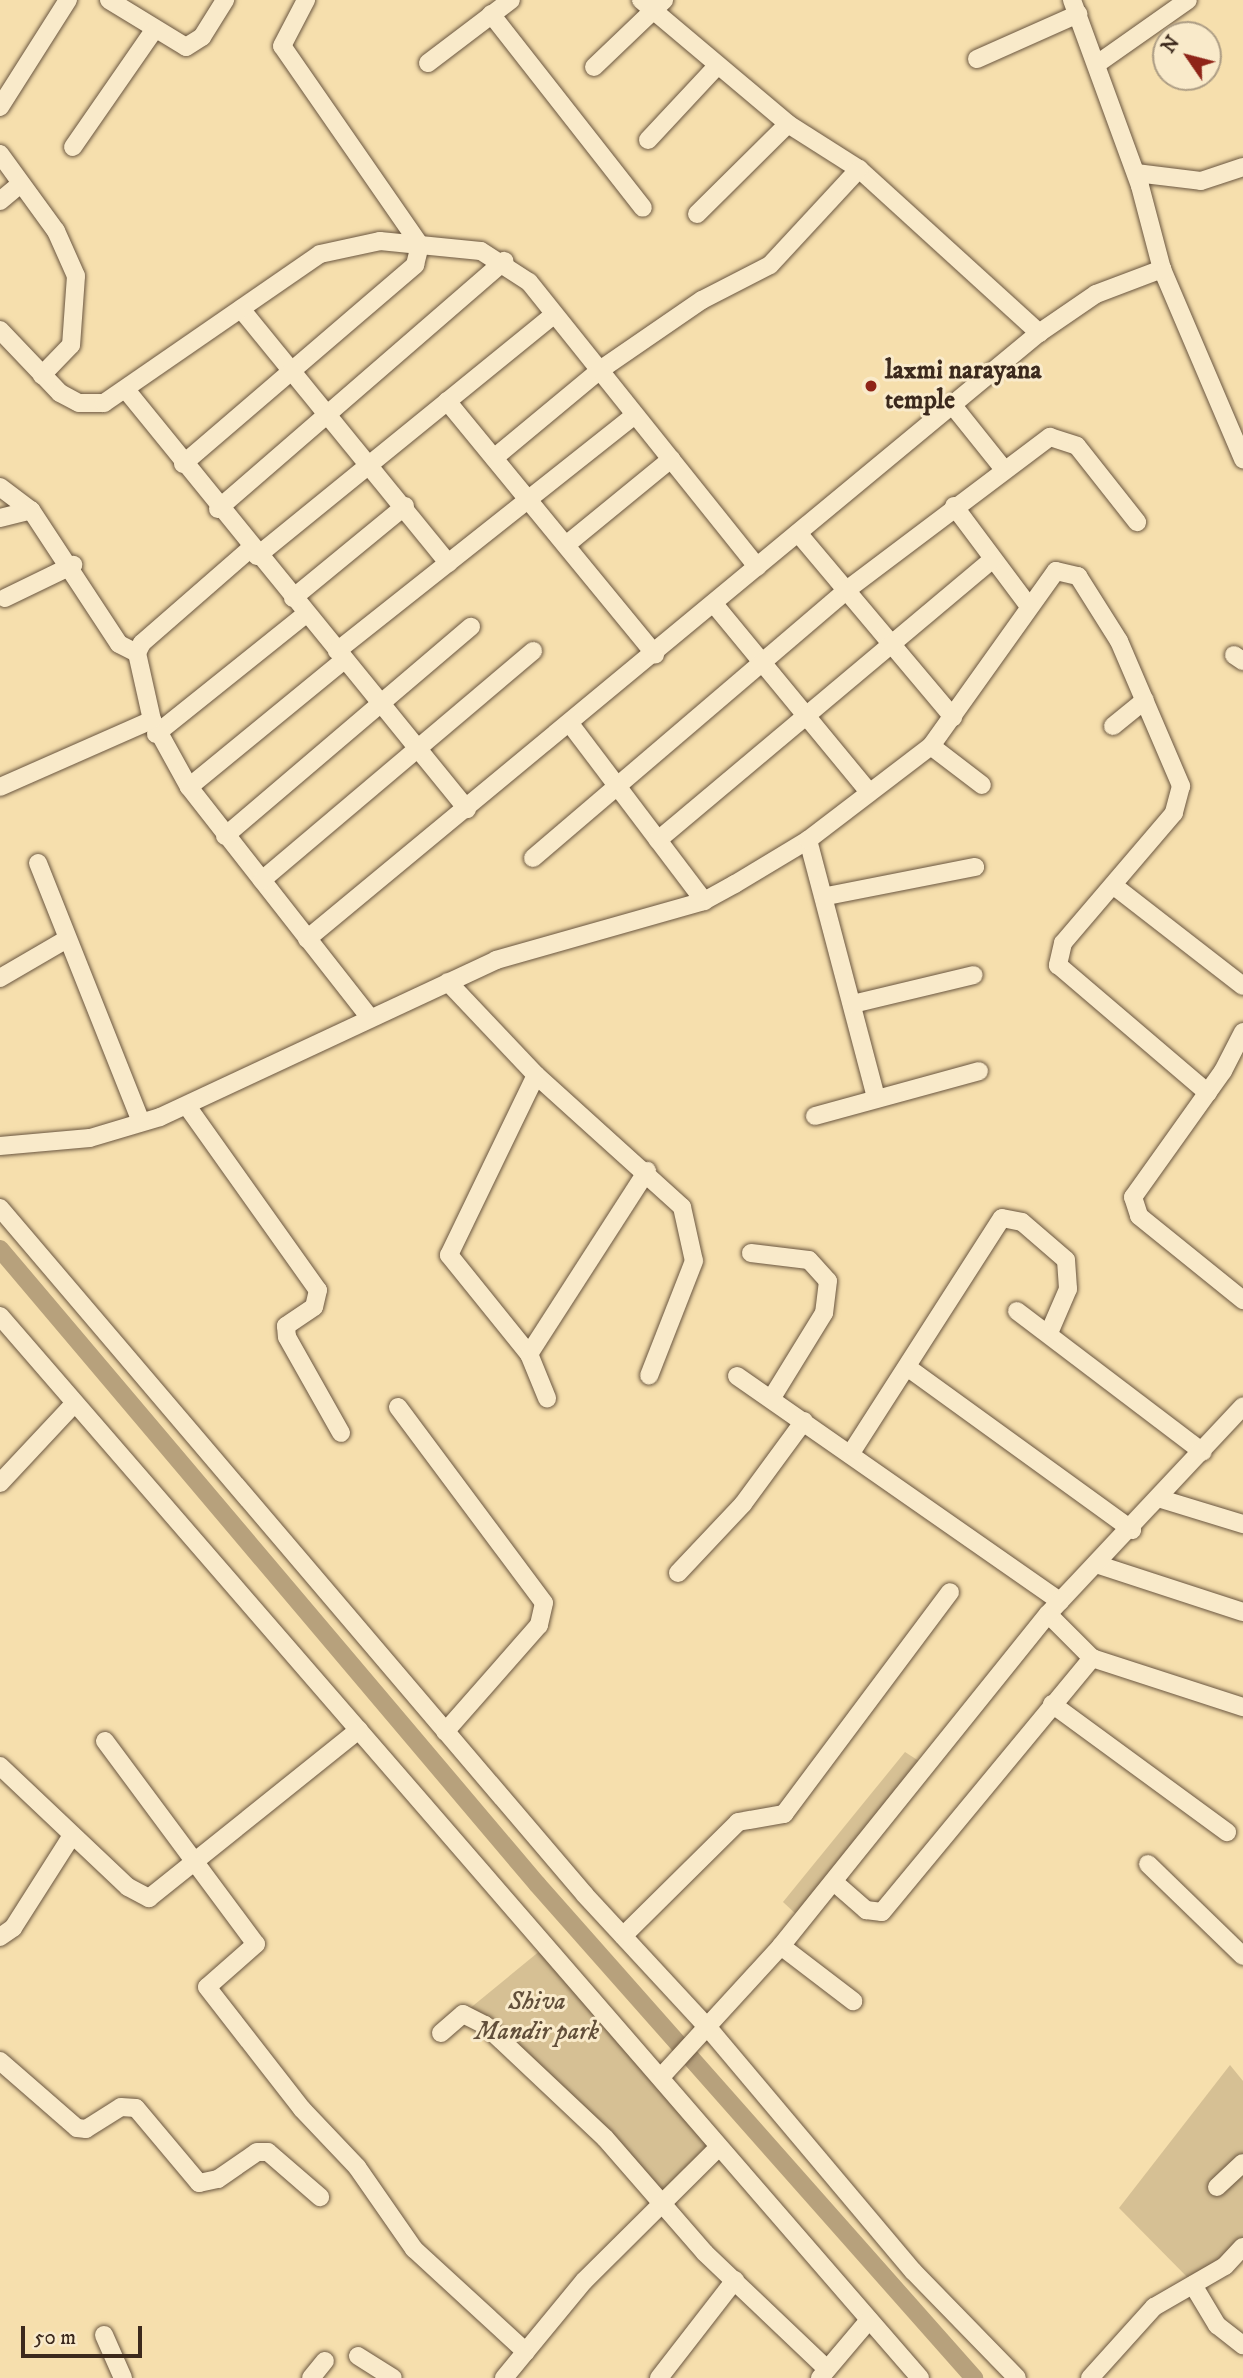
<!DOCTYPE html>
<html>
<head>
<meta charset="utf-8">
<style>
  body { margin:0 }
  #map { position:relative; width:1243px; height:2378px; overflow:hidden; background:#f6dfad; font-family:"IM FELL DW Pica",serif }
  div>[style] { position:absolute }
  .green>* { inset:0; background:#d6c094 }
  .canal>* { height:18px; margin:-9px; padding:0 9px; transform-origin:9px; border-radius:9px; background:#b7a17c }
  .roads { filter:drop-shadow(0 0 2px #6a5640) drop-shadow(0 0 2px #6a5640) }
  .minor>* { height:18px; margin:-9px; padding:0 9px; transform-origin:9px; border-radius:9px; background:#f9eaca }
  .dots>* { width:19px; height:19px; translate:-50% -50%; box-sizing:border-box; border:4px solid #f9eaca; border-radius:50% }
  span { translate:-50% -50%; white-space:nowrap; text-align:center; line-height:1.15; -webkit-text-stroke:6px #f9eaca; paint-order:stroke }
  .poi-label { font-size:26px; color:#3c291c; font-weight:700 }
  .left { translate:0 -50%; text-align:left }
  .park-label { font-size:26px; color:#624f3a; font-style:italic }
  .north { position:absolute; left:1152px; top:21px; width:70px; height:70px; box-sizing:border-box; background:#f9eaca; border:2px solid #ad9d84; border-radius:50%; rotate:305deg; font-size:19px; font-weight:700; line-height:28px; text-align:center; color:#3c291c }
  .north::after { content:''; display:block; margin:auto; width:24px; height:32px; background:#8f2418; clip-path:polygon(50% 0,100% 100%,50% 72%,0 100%) }
  .scale { position:absolute; left:21px; top:2326px; width:121px; height:32px; box-sizing:border-box; border:4px solid #3c291c; border-top:0; padding-left:9px; font-size:21px; line-height:24px; white-space:nowrap; color:#3c291c; -webkit-text-stroke:5px #f9eaca; paint-order:stroke }
</style>
</head>
<body>
<div id="map">
  <div class="green">
    <i style="clip-path:polygon(905px 1752px,922px 1763px,797px 1915px,783px 1902px)"></i>
    <i style="clip-path:polygon(541px 1950px,713px 2149px,661px 2203px,463px 2014px)"></i>
    <i style="clip-path:polygon(1230px 2065px,1243px 2081px,1243px 2241px,1192px 2282px,1119px 2208px)"></i>
  </div>
  <div class="canal">
    <i style="left:0;top:1249px;width:832px;rotate:49.78deg"></i>
    <i style="left:537px;top:1884px;width:660px;rotate:48.5deg"></i>
  </div>
  <div class="roads">
    <div class="minor">
      <i style="left:109px;top:0;width:90px;rotate:31.4deg"></i>
      <i style="left:186px;top:47px;width:19px;rotate:-32deg"></i>
      <i style="left:202px;top:37px;width:44px;rotate:-58.1deg"></i>
      <i style="left:641px;top:0;width:192px;rotate:40.1deg"></i>
      <i style="left:788px;top:124px;width:84px;rotate:32.4deg"></i>
      <i style="left:859px;top:169px;width:244px;rotate:42.3deg"></i>
      <i style="left:1072px;top:0;width:198px;rotate:69.9deg"></i>
      <i style="left:1140px;top:186px;width:86px;rotate:75.2deg"></i>
      <i style="left:1162px;top:269px;width:207px;rotate:66.9deg"></i>
      <i style="left:491px;top:14px;width:246px;rotate:51.9deg"></i>
      <i style="left:977px;top:59px;width:111px;rotate:-24deg"></i>
      <i style="left:428px;top:63px;width:104px;rotate:-37.2deg"></i>
      <i style="left:1097px;top:64px;width:111px;rotate:-35.1deg"></i>
      <i style="left:594px;top:67px;width:97px;rotate:-43.7deg"></i>
      <i style="left:0;top:107px;width:127px;rotate:-57.6deg"></i>
      <i style="left:648px;top:140px;width:100px;rotate:-47deg"></i>
      <i style="left:73px;top:147px;width:142px;rotate:-55.3deg"></i>
      <i style="left:0;top:154px;width:95px;rotate:54deg"></i>
      <i style="left:56px;top:231px;width:49px;rotate:66deg"></i>
      <i style="left:76px;top:276px;width:69px;rotate:94.1deg"></i>
      <i style="left:71px;top:345px;width:42px;rotate:134deg"></i>
      <i style="left:1136px;top:173px;width:65px;rotate:7deg"></i>
      <i style="left:1201px;top:181px;width:44px;rotate:-18.4deg"></i>
      <i style="left:0;top:201px;width:26px;rotate:-40deg"></i>
      <i style="left:697px;top:214px;width:128px;rotate:-44.7deg"></i>
      <i style="left:241px;top:309px;width:328px;rotate:50.8deg"></i>
      <i style="left:0;top:330px;width:87px;rotate:46.4deg"></i>
      <i style="left:60px;top:393px;width:21px;rotate:28deg"></i>
      <i style="left:79px;top:403px;width:25px"></i>
      <i style="left:104px;top:403px;width:262px;rotate:-34.6deg"></i>
      <i style="left:320px;top:254px;width:61px;rotate:-12.2deg"></i>
      <i style="left:380px;top:241px;width:101px;rotate:5.7deg"></i>
      <i style="left:481px;top:251px;width:57px;rotate:32.9deg"></i>
      <i style="left:529px;top:282px;width:365px;rotate:51.3deg"></i>
      <i style="left:127px;top:391px;width:539px;rotate:50.88deg"></i>
      <i style="left:447px;top:401px;width:328px;rotate:50.6deg"></i>
      <i style="left:954px;top:407px;width:77px;rotate:51.3deg"></i>
      <i style="left:494px;top:458px;width:138px;rotate:-39.7deg"></i>
      <i style="left:600px;top:370px;width:124px;rotate:-34.5deg"></i>
      <i style="left:702px;top:300px;width:76px;rotate:-27.2deg"></i>
      <i style="left:770px;top:265px;width:131px;rotate:-47.2deg"></i>
      <i style="left:183px;top:464px;width:306px;rotate:-40.6deg"></i>
      <i style="left:415px;top:265px;width:21px;rotate:-76deg"></i>
      <i style="left:420px;top:245px;width:242px;rotate:-124.7deg"></i>
      <i style="left:282px;top:46px;width:52px;rotate:-62.4deg"></i>
      <i style="left:0;top:487px;width:39px;rotate:37deg"></i>
      <i style="left:31px;top:510px;width:160px;rotate:56.7deg"></i>
      <i style="left:119px;top:644px;width:20px;rotate:27deg"></i>
      <i style="left:954px;top:506px;width:124px;rotate:53.2deg"></i>
      <i style="left:218px;top:509px;width:379px;rotate:-40.9deg"></i>
      <i style="left:0;top:518px;width:32px;rotate:-14deg"></i>
      <i style="left:798px;top:533px;width:241px;rotate:49.9deg"></i>
      <i style="left:566px;top:545px;width:136px;rotate:-39.3deg"></i>
      <i style="left:251px;top:548px;width:145px;rotate:138.9deg"></i>
      <i style="left:142px;top:643px;width:11px;rotate:117deg"></i>
      <i style="left:137px;top:653px;width:69px;rotate:77.4deg"></i>
      <i style="left:152px;top:720px;width:77px;rotate:61.1deg"></i>
      <i style="left:189px;top:787px;width:293px;rotate:51.9deg"></i>
      <i style="left:257px;top:556px;width:382px;rotate:-39.1deg"></i>
      <i style="left:5px;top:598px;width:76px;rotate:-25.9deg"></i>
      <i style="left:293px;top:598px;width:145px;rotate:-39.4deg"></i>
      <i style="left:714px;top:604px;width:244px;rotate:50.5deg"></i>
      <i style="left:337px;top:651px;width:380px;rotate:-38.4deg"></i>
      <i style="left:1234px;top:655px;width:11px;rotate:34deg"></i>
      <i style="left:571px;top:725px;width:221px;rotate:52.9deg"></i>
      <i style="left:1113px;top:726px;width:41px;rotate:-39.1deg"></i>
      <i style="left:156px;top:734px;width:192px;rotate:-38.7deg"></i>
      <i style="left:931px;top:746px;width:64px;rotate:37.4deg"></i>
      <i style="left:0;top:787px;width:166px;rotate:-23.8deg"></i>
      <i style="left:189px;top:787px;width:200px;rotate:-39.3deg"></i>
      <i style="left:225px;top:836px;width:323px;rotate:-40.4deg"></i>
      <i style="left:658px;top:840px;width:437px;rotate:-40deg"></i>
      <i style="left:808px;top:840px;width:266px;rotate:75.2deg"></i>
      <i style="left:533px;top:858px;width:414px;rotate:-40.5deg"></i>
      <i style="left:848px;top:589px;width:253px;rotate:-37deg"></i>
      <i style="left:1050px;top:437px;width:28px;rotate:18deg"></i>
      <i style="left:1077px;top:446px;width:97px;rotate:51.7deg"></i>
      <i style="left:38px;top:863px;width:279px;rotate:68.3deg"></i>
      <i style="left:262px;top:880px;width:355px;rotate:-40.2deg"></i>
      <i style="left:1114px;top:886px;width:163px;rotate:37.8deg"></i>
      <i style="left:827px;top:896px;width:151px;rotate:-11.1deg"></i>
      <i style="left:307px;top:939px;width:950px;rotate:-39.62deg"></i>
      <i style="left:1039px;top:333px;width:69px;rotate:-34.4deg"></i>
      <i style="left:1096px;top:294px;width:71px;rotate:-20.7deg"></i>
      <i style="left:0;top:978px;width:78px;rotate:-30.2deg"></i>
      <i style="left:448px;top:982px;width:128px;rotate:46.6deg"></i>
      <i style="left:536px;top:1075px;width:197px;rotate:42.1deg"></i>
      <i style="left:682px;top:1207px;width:55px;rotate:77.5deg"></i>
      <i style="left:694px;top:1261px;width:123px;rotate:111.4deg"></i>
      <i style="left:853px;top:1004px;width:124px;rotate:-13.5deg"></i>
      <i style="left:1243px;top:1032px;width:44px;rotate:117.1deg"></i>
      <i style="left:1223px;top:1071px;width:155px;rotate:125.5deg"></i>
      <i style="left:1133px;top:1197px;width:20px;rotate:72deg"></i>
      <i style="left:1139px;top:1216px;width:134px;rotate:38.9deg"></i>
      <i style="left:536px;top:1075px;width:200px;rotate:115.8deg"></i>
      <i style="left:449px;top:1255px;width:127px;rotate:51.1deg"></i>
      <i style="left:529px;top:1354px;width:48px;rotate:67.8deg"></i>
      <i style="left:187px;top:1106px;width:226px;rotate:54.6deg"></i>
      <i style="left:318px;top:1290px;width:17px;rotate:103deg"></i>
      <i style="left:314px;top:1307px;width:34px;rotate:146deg"></i>
      <i style="left:286px;top:1326px;width:11px;rotate:85deg"></i>
      <i style="left:287px;top:1337px;width:110px;rotate:60.6deg"></i>
      <i style="left:815px;top:1116px;width:170px;rotate:-15.3deg"></i>
      <i style="left:0;top:1146px;width:90px;rotate:-5.1deg"></i>
      <i style="left:90px;top:1138px;width:73px;rotate:-16.7deg"></i>
      <i style="left:160px;top:1117px;width:371px;rotate:-25deg"></i>
      <i style="left:496px;top:960px;width:216px;rotate:-15.8deg"></i>
      <i style="left:704px;top:901px;width:35px;rotate:-29deg"></i>
      <i style="left:735px;top:884px;width:85px;rotate:-31.1deg"></i>
      <i style="left:808px;top:840px;width:155px;rotate:-37.4deg"></i>
      <i style="left:931px;top:746px;width:215px;rotate:-54.5deg"></i>
      <i style="left:1056px;top:571px;width:23px;rotate:13deg"></i>
      <i style="left:1078px;top:576px;width:77px;rotate:57.8deg"></i>
      <i style="left:1119px;top:641px;width:158px;rotate:66.8deg"></i>
      <i style="left:1181px;top:786px;width:28px;rotate:105deg"></i>
      <i style="left:1174px;top:813px;width:171px;rotate:130.5deg"></i>
      <i style="left:1063px;top:943px;width:23px;rotate:103deg"></i>
      <i style="left:1058px;top:965px;width:197px;rotate:40.5deg"></i>
      <i style="left:0;top:1208px;width:902px;rotate:49.58deg"></i>
      <i style="left:585px;top:1895px;width:184px;rotate:47.2deg"></i>
      <i style="left:710px;top:2030px;width:315px;rotate:49.9deg"></i>
      <i style="left:913px;top:2271px;width:149px;rotate:45.8deg"></i>
      <i style="left:751px;top:1253px;width:58px;rotate:6.9deg"></i>
      <i style="left:809px;top:1260px;width:28px;rotate:48deg"></i>
      <i style="left:828px;top:1281px;width:32px;rotate:97deg"></i>
      <i style="left:824px;top:1313px;width:101px;rotate:121.6deg"></i>
      <i style="left:1017px;top:1311px;width:233px;rotate:37.2deg"></i>
      <i style="left:0;top:1316px;width:1405px;rotate:49.1deg"></i>
      <i style="left:529px;top:1354px;width:218px;rotate:-57.2deg"></i>
      <i style="left:907px;top:1367px;width:278px;rotate:35.9deg"></i>
      <i style="left:737px;top:1376px;width:394px;rotate:34.9deg"></i>
      <i style="left:398px;top:1407px;width:244px;rotate:53.3deg"></i>
      <i style="left:544px;top:1603px;width:23px;rotate:103deg"></i>
      <i style="left:539px;top:1625px;width:142px;rotate:131.3deg"></i>
      <i style="left:851px;top:1453px;width:279px;rotate:-57.3deg"></i>
      <i style="left:1002px;top:1218px;width:20px;rotate:11deg"></i>
      <i style="left:1022px;top:1222px;width:58px;rotate:40.8deg"></i>
      <i style="left:1066px;top:1260px;width:29px;rotate:86deg"></i>
      <i style="left:1068px;top:1289px;width:48px;rotate:113.4deg"></i>
      <i style="left:0;top:1483px;width:108px;rotate:-46.9deg"></i>
      <i style="left:1161px;top:1499px;width:86px;rotate:17deg"></i>
      <i style="left:1099px;top:1565px;width:151px;rotate:18.1deg"></i>
      <i style="left:678px;top:1573px;width:95px;rotate:-46.7deg"></i>
      <i style="left:743px;top:1504px;width:103px;rotate:-53.7deg"></i>
      <i style="left:1048px;top:1614px;width:62px;rotate:45deg"></i>
      <i style="left:1092px;top:1658px;width:159px;rotate:18deg"></i>
      <i style="left:1052px;top:1704px;width:217px;rotate:36.2deg"></i>
      <i style="left:105px;top:1741px;width:253px;rotate:53.4deg"></i>
      <i style="left:256px;top:1944px;width:65px;rotate:138.7deg"></i>
      <i style="left:207px;top:1987px;width:155px;rotate:52.1deg"></i>
      <i style="left:302px;top:2109px;width:80px;rotate:46.5deg"></i>
      <i style="left:357px;top:2167px;width:100px;rotate:55.2deg"></i>
      <i style="left:414px;top:2249px;width:152px;rotate:42.6deg"></i>
      <i style="left:0;top:1766px;width:176px;rotate:43.4deg"></i>
      <i style="left:128px;top:1887px;width:24px;rotate:28deg"></i>
      <i style="left:149px;top:1898px;width:269px;rotate:-38.7deg"></i>
      <i style="left:1148px;top:1864px;width:132px;rotate:44.1deg"></i>
      <i style="left:834px;top:1882px;width:43px;rotate:41.2deg"></i>
      <i style="left:866px;top:1910px;width:16px;rotate:7deg"></i>
      <i style="left:882px;top:1912px;width:330px;rotate:-50.4deg"></i>
      <i style="left:623px;top:1936px;width:162px;rotate:-44.7deg"></i>
      <i style="left:738px;top:1822px;width:47px;rotate:-9.9deg"></i>
      <i style="left:784px;top:1814px;width:277px;rotate:-53.2deg"></i>
      <i style="left:0;top:1937px;width:16px;rotate:-35deg"></i>
      <i style="left:13px;top:1928px;width:108px;rotate:-57.5deg"></i>
      <i style="left:781px;top:1946px;width:91px;rotate:37.4deg"></i>
      <i style="left:441px;top:2033px;width:29px;rotate:-41deg"></i>
      <i style="left:463px;top:2014px;width:25px;rotate:27deg"></i>
      <i style="left:485px;top:2025px;width:165px;rotate:43.3deg"></i>
      <i style="left:605px;top:2138px;width:152px;rotate:49deg"></i>
      <i style="left:705px;top:2253px;width:168px;rotate:43.6deg"></i>
      <i style="left:0;top:2061px;width:102px;rotate:41deg"></i>
      <i style="left:77px;top:2128px;width:9px;rotate:6deg"></i>
      <i style="left:86px;top:2129px;width:41px;rotate:-32.2deg"></i>
      <i style="left:121px;top:2107px;width:15px;rotate:4deg"></i>
      <i style="left:136px;top:2108px;width:98px;rotate:50deg"></i>
      <i style="left:199px;top:2183px;width:19px;rotate:-12deg"></i>
      <i style="left:218px;top:2179px;width:47px;rotate:-34.7deg"></i>
      <i style="left:257px;top:2152px;width:11px"></i>
      <i style="left:268px;top:2152px;width:69px;rotate:40.9deg"></i>
      <i style="left:661px;top:2077px;width:178px;rotate:-47.5deg"></i>
      <i style="left:781px;top:1946px;width:426px;rotate:-51.2deg"></i>
      <i style="left:1048px;top:1614px;width:285px;rotate:-46.8deg"></i>
      <i style="left:1217px;top:2187px;width:35px;rotate:-43deg"></i>
      <i style="left:1193px;top:2285px;width:47px;rotate:59deg"></i>
      <i style="left:1217px;top:2325px;width:33px;rotate:38deg"></i>
      <i style="left:104px;top:2335px;width:47px;rotate:66.2deg"></i>
      <i style="left:358px;top:2356px;width:41px;rotate:32.2deg"></i>
      <i style="left:311px;top:2378px;width:22px;rotate:-51deg"></i>
      <i style="left:504px;top:2378px;width:126px;rotate:-50.5deg"></i>
      <i style="left:584px;top:2281px;width:190px;rotate:-44.8deg"></i>
      <i style="left:659px;top:2378px;width:124px;rotate:-52.2deg"></i>
      <i style="left:820px;top:2378px;width:76px;rotate:-49.8deg"></i>
      <i style="left:1090px;top:2378px;width:96px;rotate:-48deg"></i>
      <i style="left:1154px;top:2307px;width:82px;rotate:-30deg"></i>
      <i style="left:1225px;top:2266px;width:26px;rotate:-47deg"></i>
    </div>
  </div>
  <div class="dots">
    <i style="left:871px;top:386px;background:#8f2418"></i>
  </div>
  <div class="poi-label">
    <span class="left" style="left:885px;top:386px">laxmi narayana<br>temple</span>
  </div>
  <div class="park-label">
    <span style="left:537px;top:2017px">Shiva<br>Mandir park</span>
  </div>
  <div class="north">N</div>
  <div class="scale">50 m</div>
</div>
</body>
</html>
